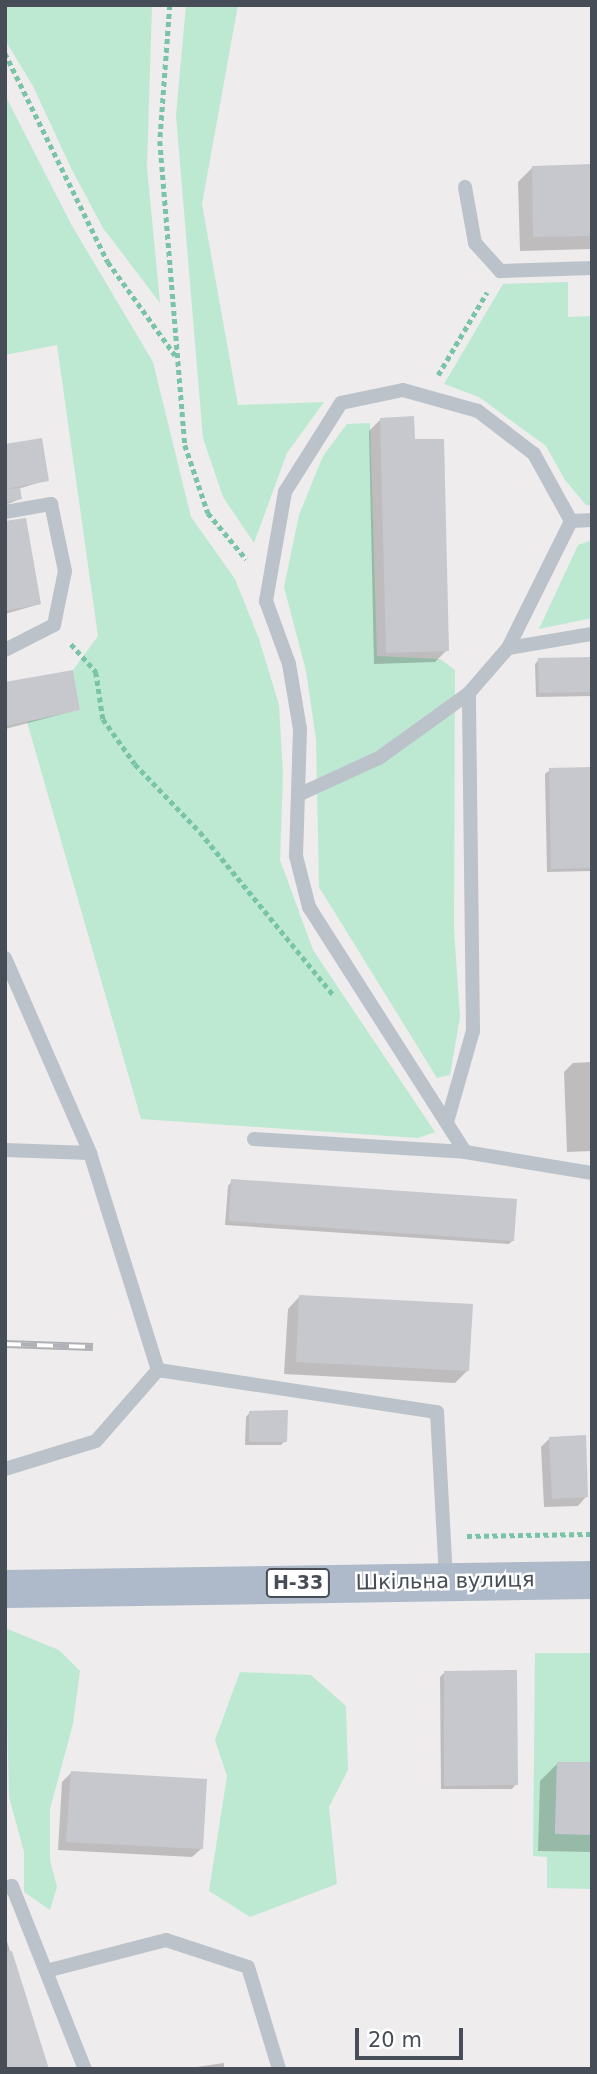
<!DOCTYPE html>
<html>
<head>
<meta charset="utf-8">
<style>
  body { margin:0 }
  #map { position:relative; width:597px; height:2074px; overflow:hidden; background:#eeecec; font-family:"DejaVu Sans",sans-serif }
  div>[style] { position:absolute }
  .green>* { inset:0; background:#bde9d3 }
  .shadow>* { inset:0; background:#0003 }
  .building>* { inset:0; background:#c7c8ce }
  .path>* { height:4.5px; margin-top:-2.25px; transform-origin:0; background:repeating-linear-gradient(90deg,#79c4a6 0 5px,transparent 0 8.5px) }
  .service>* { height:14px; margin:-7px; padding:0 7px; transform-origin:7px; border-radius:7px; background:#bbc2ca }
  .primary>* { height:38px; margin:-19px; padding:0 19px; transform-origin:19px; border-radius:19px; background:#aeb9c9 }
  .rail>* { height:8px; margin-top:-4px; transform-origin:0; background:repeating-linear-gradient(90deg,#fff 0 16px,#afb1b6 0 32px); box-sizing:border-box; border-block:2px solid #afb1b6 }
  span { translate:-50% -50%; white-space:nowrap; text-align:center; line-height:1.15; -webkit-text-stroke:5px #fff; paint-order:stroke }
  .shield-label span { padding:2px 5px; background:#fff; border:2px solid; border-radius:5px; -webkit-text-stroke-width:0 }
  .shield-label { font-size:19px; color:#464d57; font-weight:700 }
  .street-label { font-size:21px; color:#464d57 }
  .frame { position:absolute; inset:0; border:7px solid #464d57; pointer-events:none }
  .scale { position:absolute; left:355px; top:2028px; width:108px; height:32px; box-sizing:border-box; border:4px solid #464d57; border-top:0; padding-left:9px; font-size:21px; line-height:24px; white-space:nowrap; color:#464d57; -webkit-text-stroke:5px #fff; paint-order:stroke }
</style>
</head>
<body>
<div id="map">
  <div class="green">
    <i style="clip-path:polygon(5px 5px,152px 5px,147px 167px,160px 303px,103px 228px,72px 170px,33px 86px,5px 40px)"></i>
    <i style="clip-path:polygon(186px 5px,238px 5px,202px 204px,238px 405px,324px 402px,287px 453px,254px 543px,223px 497px,203px 438px,176px 115px)"></i>
    <i style="clip-path:polygon(5px 95px,71px 224px,153px 362px,191px 517px,235px 579px,259px 639px,279px 705px,283px 774px,280px 860px,313px 950px,435px 1132px,418px 1138px,141px 1119px,27px 722px,80px 710px,73px 670px,98px 636px,57px 345px,5px 355px)"></i>
    <i style="clip-path:polygon(568px 282px,568px 317px,592px 316px,592px 505px,586px 505px,565px 480px,546px 446px,479px 397px,444px 384px,503px 284px)"></i>
    <i style="clip-path:polygon(370px 423px,377px 656px,440px 659px,455px 670px,454px 929px,460px 1017px,450px 1075px,437px 1078px,319px 887px,316px 739px,306px 671px,284px 587px,299px 515px,323px 456px,347px 424px)"></i>
    <i style="clip-path:polygon(592px 540px,592px 618px,539px 629px,578px 545px)"></i>
    <i style="clip-path:polygon(5px 1628px,59px 1650px,80px 1671px,73px 1724px,50px 1809px,50px 1860px,57px 1887px,50px 1910px,24px 1892px,24px 1852px,9px 1797px)"></i>
    <i style="clip-path:polygon(535px 1653px,592px 1653px,592px 1762px,557px 1762px,555px 1833px,592px 1835px,592px 1889px,547px 1888px,547px 1857px,533px 1856px)"></i>
    <i style="clip-path:polygon(240px 1672px,311px 1675px,346px 1706px,348px 1770px,329px 1807px,337px 1884px,250px 1917px,209px 1891px,227px 1776px,215px 1740px)"></i>
  </div>
  <div class="shadow">
    <i style="clip-path:polygon(592px 166px,592px 249px,520px 251px,518px 182px,533px 167px)"></i>
    <i style="clip-path:polygon(381px 419px,447px 650px,435px 662px,374px 664px,369px 431px)"></i>
    <i style="clip-path:polygon(5px 446px,47px 480px,18px 489px,20px 499px,5px 505px)"></i>
    <i style="clip-path:polygon(5px 523px,40px 604px,5px 614px)"></i>
    <i style="clip-path:polygon(592px 658px,592px 696px,536px 697px,535px 664px,539px 659px)"></i>
    <i style="clip-path:polygon(5px 684px,78px 710px,5px 729px)"></i>
    <i style="clip-path:polygon(592px 769px,592px 871px,547px 872px,545px 774px,550px 770px)"></i>
    <i style="clip-path:polygon(592px 1062px,592px 1151px,567px 1152px,564px 1072px,573px 1063px)"></i>
    <i style="clip-path:polygon(232px 1181px,513px 1240px,509px 1244px,225px 1225px,228px 1186px)"></i>
    <i style="clip-path:polygon(300px 1296px,468px 1370px,455px 1383px,284px 1374px,288px 1309px)"></i>
    <i style="clip-path:polygon(250px 1412px,285px 1441px,281px 1445px,245px 1445px,246px 1417px)"></i>
    <i style="clip-path:polygon(550px 1438px,586px 1497px,578px 1506px,544px 1507px,541px 1447px)"></i>
    <i style="clip-path:polygon(444px 1673px,516px 1784px,512px 1789px,441px 1789px,440px 1677px)"></i>
    <i style="clip-path:polygon(557px 1764px,592px 1764px,592px 1852px,538px 1851px,540px 1781px)"></i>
    <i style="clip-path:polygon(71px 1773px,201px 1849px,192px 1857px,58px 1850px,62px 1782px)"></i>
    <i style="clip-path:polygon(6px 1938px,47px 2069px,5px 2059px)"></i>
    <i style="clip-path:polygon(224px 2063px,224px 2069px,183px 2069px)"></i>
  </div>
  <div class="building">
    <i style="clip-path:polygon(592px 164px,592px 236px,533px 237px,532px 166px)"></i>
    <i style="clip-path:polygon(414px 416px,415px 439px,444px 439px,449px 651px,386px 653px,380px 418px)"></i>
    <i style="clip-path:polygon(42px 438px,49px 481px,5px 489px,5px 444px)"></i>
    <i style="clip-path:polygon(20px 488px,22px 499px,5px 502px,5px 489px)"></i>
    <i style="clip-path:polygon(26px 518px,41px 604px,5px 611px,5px 521px)"></i>
    <i style="clip-path:polygon(592px 657px,592px 692px,539px 693px,538px 658px)"></i>
    <i style="clip-path:polygon(73px 670px,80px 710px,5px 726px,5px 682px)"></i>
    <i style="clip-path:polygon(592px 767px,592px 868px,551px 869px,549px 768px)"></i>
    <i style="clip-path:polygon(231px 1179px,517px 1199px,514px 1241px,229px 1221px)"></i>
    <i style="clip-path:polygon(299px 1295px,473px 1304px,469px 1371px,296px 1362px)"></i>
    <i style="clip-path:polygon(288px 1410px,287px 1442px,249px 1442px,249px 1411px)"></i>
    <i style="clip-path:polygon(586px 1435px,588px 1497px,552px 1499px,549px 1437px)"></i>
    <i style="clip-path:polygon(517px 1670px,518px 1785px,444px 1786px,444px 1671px)"></i>
    <i style="clip-path:polygon(557px 1762px,592px 1762px,592px 1835px,555px 1834px)"></i>
    <i style="clip-path:polygon(71px 1771px,207px 1779px,203px 1849px,66px 1842px)"></i>
    <i style="clip-path:polygon(12px 1951px,49px 2069px,5px 2069px,5px 1952px)"></i>
  </div>
  <div class="path">
    <i style="left:170px;top:5px;width:136px;rotate:94.2deg"></i>
    <i style="left:160px;top:141px;width:305px;rotate:85.3deg"></i>
    <i style="left:185px;top:445px;width:72px;rotate:71.3deg"></i>
    <i style="left:208px;top:513px;width:60px;rotate:50.4deg"></i>
    <i style="left:5px;top:53px;width:233px;rotate:63.8deg"></i>
    <i style="left:108px;top:262px;width:115px;rotate:54.2deg"></i>
    <i style="left:438px;top:375px;width:96px;rotate:-59.4deg"></i>
    <i style="left:71px;top:644px;width:38px;rotate:48deg"></i>
    <i style="left:96px;top:672px;width:48px;rotate:81.5deg"></i>
    <i style="left:103px;top:719px;width:55px;rotate:54.6deg"></i>
    <i style="left:135px;top:764px;width:94px;rotate:46.3deg"></i>
    <i style="left:200px;top:832px;width:212px;rotate:50.7deg"></i>
    <i style="left:467px;top:1536px;width:125px;rotate:-0.9deg"></i>
  </div>
  <div class="service">
    <i style="left:465px;top:187px;width:57px;rotate:79.9deg"></i>
    <i style="left:475px;top:243px;width:38px;rotate:48deg"></i>
    <i style="left:500px;top:271px;width:92px;rotate:-1.9deg"></i>
    <i style="left:5px;top:512px;width:47px;rotate:-9.9deg"></i>
    <i style="left:51px;top:504px;width:68px;rotate:78.2deg"></i>
    <i style="left:65px;top:571px;width:55px;rotate:101.5deg"></i>
    <i style="left:54px;top:625px;width:55px;rotate:153deg"></i>
    <i style="left:571px;top:521px;width:77px;rotate:-118.9deg"></i>
    <i style="left:534px;top:454px;width:71px;rotate:-142.5deg"></i>
    <i style="left:478px;top:411px;width:78px;rotate:-164.4deg"></i>
    <i style="left:403px;top:390px;width:63px;rotate:168.2deg"></i>
    <i style="left:341px;top:403px;width:105px;rotate:122.2deg"></i>
    <i style="left:285px;top:492px;width:111px;rotate:99.9deg"></i>
    <i style="left:266px;top:601px;width:67px;rotate:69.9deg"></i>
    <i style="left:289px;top:664px;width:66px;rotate:80.4deg"></i>
    <i style="left:300px;top:729px;width:127px;rotate:91.8deg"></i>
    <i style="left:296px;top:856px;width:53px;rotate:75.7deg"></i>
    <i style="left:309px;top:907px;width:290px;rotate:57.5deg"></i>
    <i style="left:465px;top:1152px;width:129px;rotate:9.4deg"></i>
    <i style="left:508px;top:648px;width:142px;rotate:-63.6deg"></i>
    <i style="left:571px;top:521px;width:21px;rotate:-3deg"></i>
    <i style="left:298px;top:795px;width:89px;rotate:-24.6deg"></i>
    <i style="left:379px;top:758px;width:111px;rotate:-35.8deg"></i>
    <i style="left:5px;top:958px;width:213px;rotate:66.4deg"></i>
    <i style="left:90px;top:1153px;width:227px;rotate:72.6deg"></i>
    <i style="left:158px;top:1370px;width:282px;rotate:8.6deg"></i>
    <i style="left:437px;top:1412px;width:168px;rotate:86.9deg"></i>
    <i style="left:447px;top:1122px;width:95px;rotate:-74.1deg"></i>
    <i style="left:473px;top:1031px;width:338px;rotate:-90.7deg"></i>
    <i style="left:469px;top:693px;width:60px;rotate:-49.1deg"></i>
    <i style="left:508px;top:648px;width:85px;rotate:-9.5deg"></i>
    <i style="left:254px;top:1139px;width:211px;rotate:3.5deg"></i>
    <i style="left:5px;top:1150px;width:85px;rotate:2deg"></i>
    <i style="left:5px;top:1469px;width:95px;rotate:-17.1deg"></i>
    <i style="left:96px;top:1441px;width:94px;rotate:-48.9deg"></i>
    <i style="left:5px;top:1888px;width:7px;rotate:-16deg"></i>
    <i style="left:12px;top:1886px;width:197px;rotate:68.3deg"></i>
    <i style="left:46px;top:1971px;width:124px;rotate:-14.5deg"></i>
    <i style="left:166px;top:1940px;width:86px;rotate:18.2deg"></i>
    <i style="left:248px;top:1967px;width:107px;rotate:73.1deg"></i>
  </div>
  <div class="primary">
    <i style="left:5px;top:1589px;width:587px;rotate:-0.88deg"></i>
  </div>
  <div class="rail">
    <i style="left:5px;top:1344px;width:88px;rotate:2deg"></i>
  </div>
  <div class="shield-label">
    <span style="left:298px;top:1583px">Н-33</span>
  </div>
  <div class="street-label">
    <span style="left:445px;top:1581px;rotate:-1deg">Шкільна вулиця</span>
  </div>
  <div class="frame"></div>
  <div class="scale">20 m</div>
</div>
</body>
</html>
